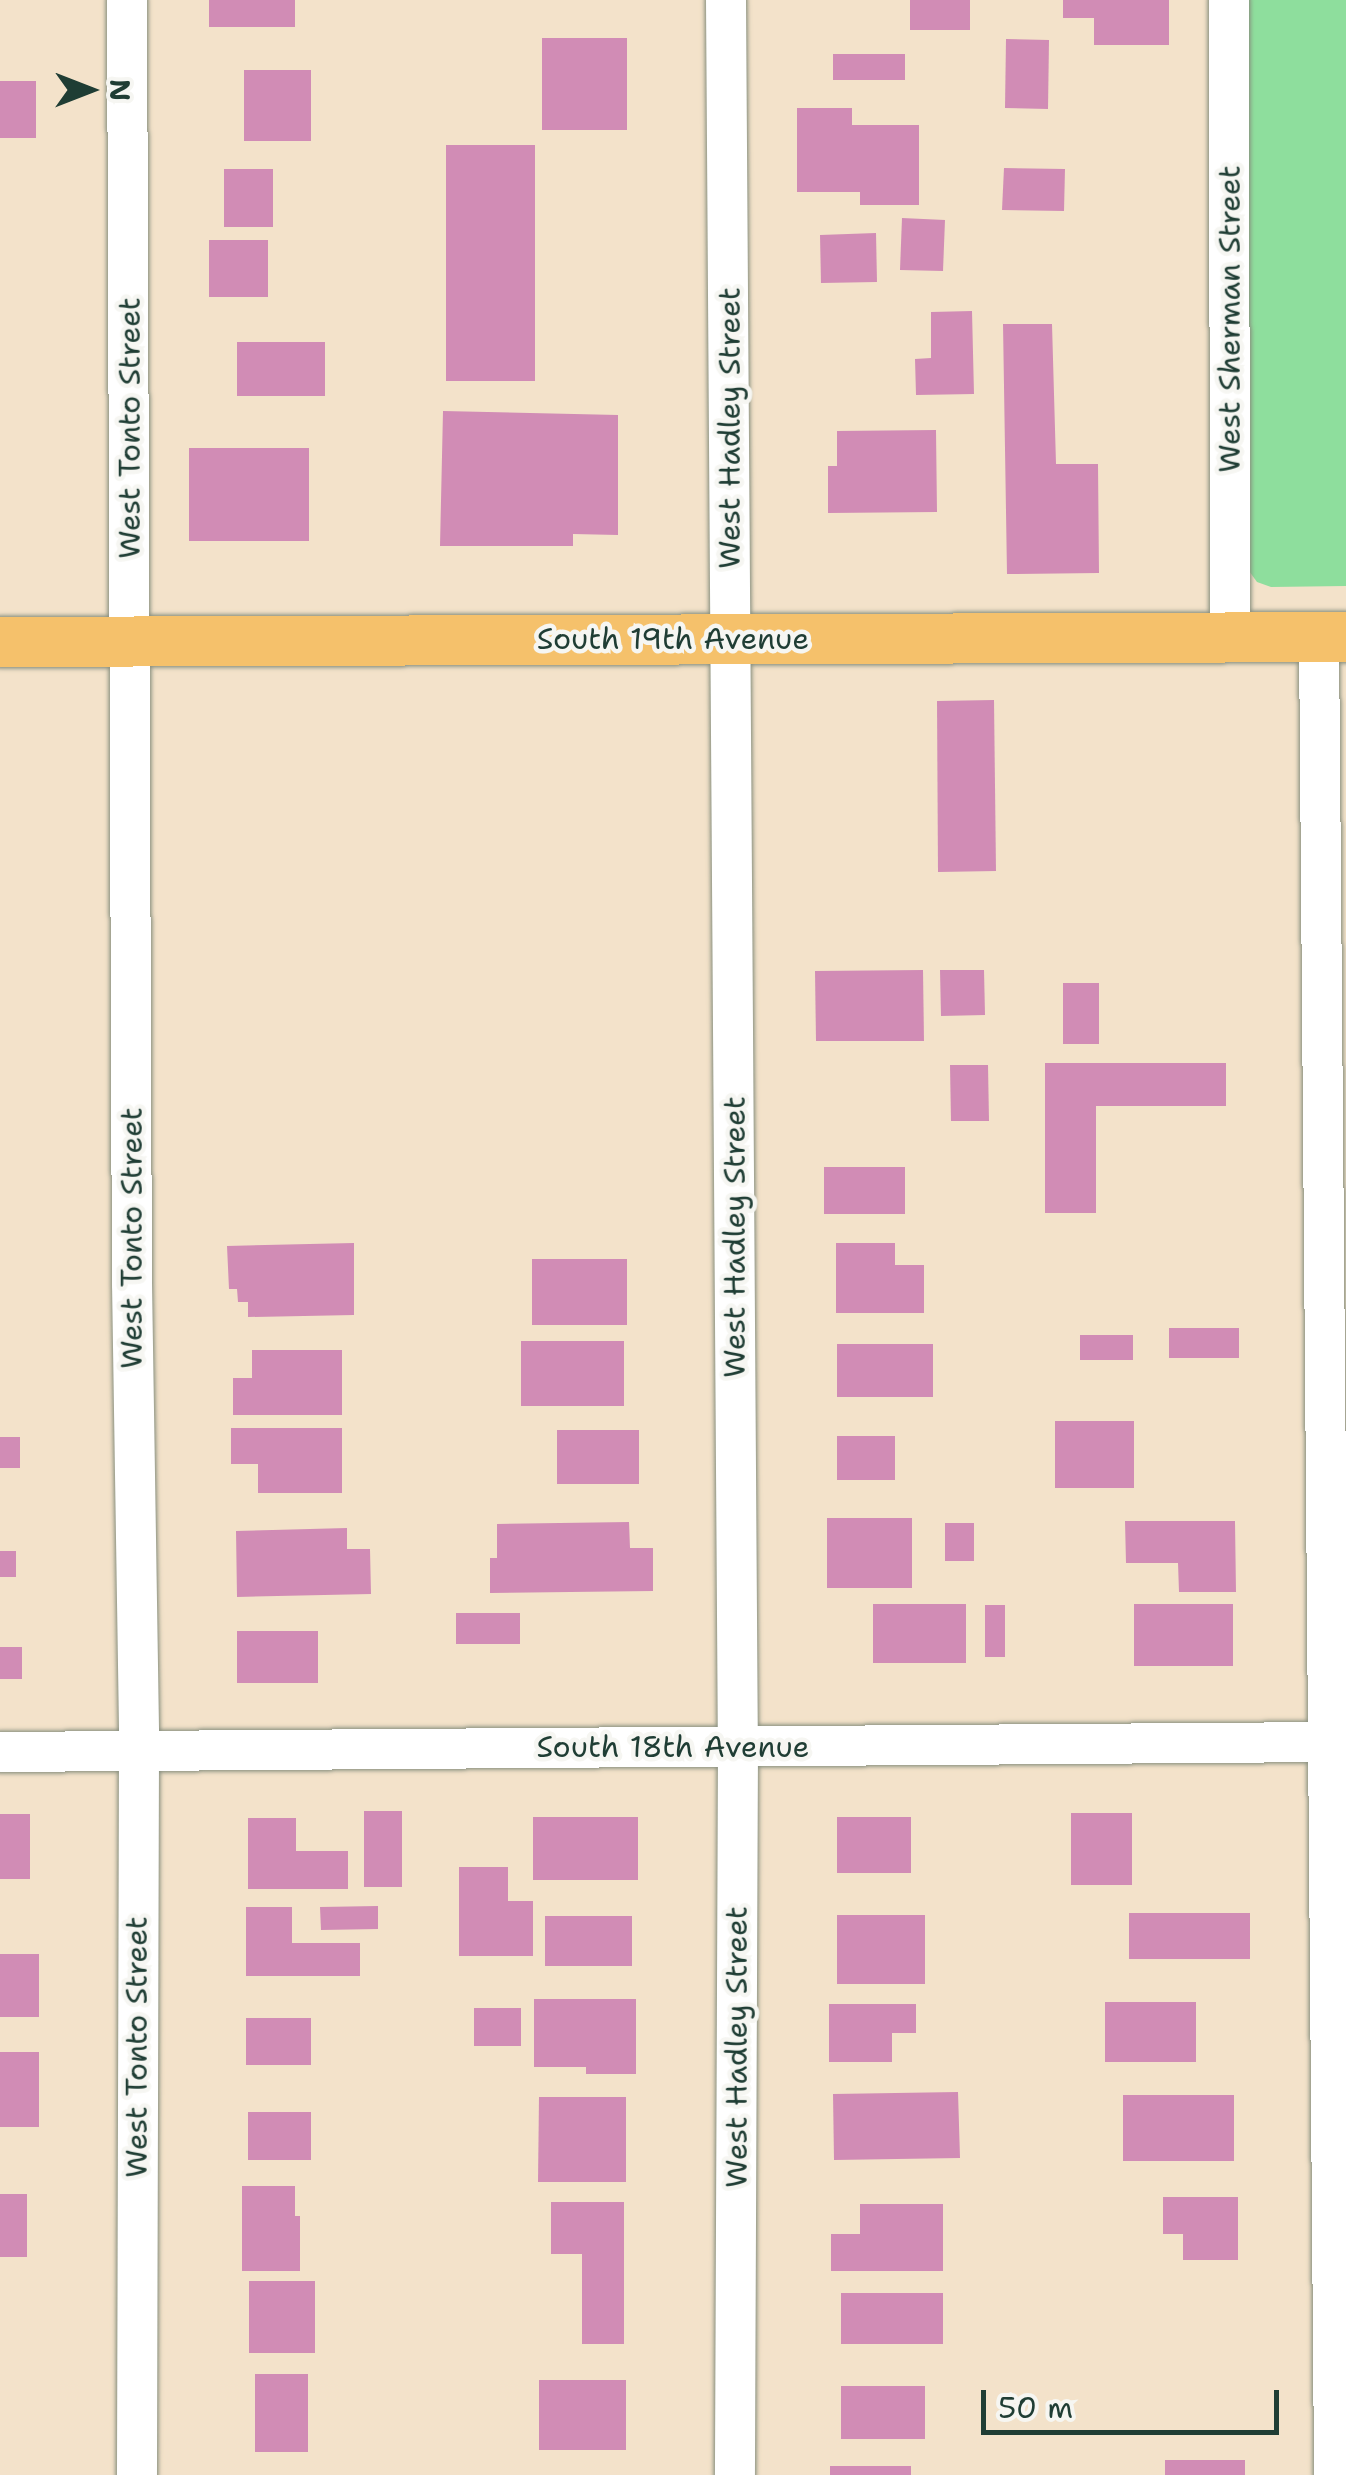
<!DOCTYPE html>
<html>
<head>
<meta charset="utf-8">
<style>
  body { margin:0 }
  #map { position:relative; width:1346px; height:2475px; overflow:hidden; background:#f3e2ca; font-family:"Shantell Sans",sans-serif }
  div>[style] { position:absolute }
  .green>* { inset:0; background:#8ede9d }
  .building>* { inset:0; background:#d18cb5 }
  .roads { filter:drop-shadow(0 0 2px #89907f) drop-shadow(0 0 2px #89907f) }
  .minor>* { height:40px; margin:-20px; padding:0 20px; transform-origin:20px; border-radius:20px; background:#fff }
  .major>* { height:50px; margin:-25px; padding:0 25px; transform-origin:25px; border-radius:25px; background:#f5c16b }
  span { translate:-50% -50%; white-space:nowrap; text-align:center; line-height:1.15; -webkit-text-stroke:9px #f6f6f2; paint-order:stroke }
  .street-label { font-size:30px; color:#1f3d34 }
  .north { position:absolute; left:40px; top:40px; width:100px; height:100px; -webkit-text-stroke:8px #f6f6f2; paint-order:stroke; rotate:90deg; font-size:28px; font-weight:700; line-height:40px; text-align:center; color:#1f3d34 }
  .north::after { content:''; display:block; margin:auto; width:35px; height:45px; background:#1f3d34; clip-path:polygon(50% 0,100% 100%,50% 72%,0 100%) }
  .scale { position:absolute; left:981px; top:2390px; width:298px; height:45px; box-sizing:border-box; border:5px solid #1f3d34; border-top:0; padding-left:12px; font-size:30px; line-height:35px; white-space:nowrap; color:#1f3d34; -webkit-text-stroke:8px #f6f6f2; paint-order:stroke }
</style>
</head>
<body>
<div id="map">
  <div class="green">
    <i style="clip-path:polygon(1248px 0,1346px 0,1346px 586px,1271px 587px,1257px 582px,1249px 571px)"></i>
  </div>
  <div class="building">
    <i style="clip-path:polygon(209px 0,295px 0,295px 27px,209px 27px)"></i>
    <i style="clip-path:polygon(910px 0,970px 0,970px 30px,910px 30px)"></i>
    <i style="clip-path:polygon(1063px 0,1169px 0,1169px 45px,1094px 45px,1094px 18px,1063px 18px)"></i>
    <i style="clip-path:polygon(542px 38px,627px 38px,627px 130px,542px 130px)"></i>
    <i style="clip-path:polygon(1006px 39px,1049px 40px,1048px 109px,1005px 108px)"></i>
    <i style="clip-path:polygon(833px 54px,905px 54px,905px 80px,833px 80px)"></i>
    <i style="clip-path:polygon(244px 70px,311px 70px,311px 141px,244px 141px)"></i>
    <i style="clip-path:polygon(0 81px,36px 81px,36px 138px,0 138px)"></i>
    <i style="clip-path:polygon(797px 108px,852px 108px,852px 125px,919px 125px,919px 205px,860px 205px,860px 192px,797px 192px)"></i>
    <i style="clip-path:polygon(446px 145px,535px 145px,535px 381px,446px 381px)"></i>
    <i style="clip-path:polygon(1004px 168px,1065px 169px,1064px 211px,1002px 210px)"></i>
    <i style="clip-path:polygon(224px 169px,273px 169px,273px 227px,224px 227px)"></i>
    <i style="clip-path:polygon(902px 218px,945px 220px,943px 271px,900px 270px)"></i>
    <i style="clip-path:polygon(876px 233px,877px 282px,821px 283px,820px 235px)"></i>
    <i style="clip-path:polygon(209px 240px,268px 240px,268px 297px,209px 297px)"></i>
    <i style="clip-path:polygon(972px 311px,974px 394px,916px 395px,915px 359px,931px 358px,931px 312px)"></i>
    <i style="clip-path:polygon(1003px 324px,1052px 324px,1056px 464px,1098px 464px,1099px 573px,1007px 574px)"></i>
    <i style="clip-path:polygon(237px 342px,325px 342px,325px 396px,237px 396px)"></i>
    <i style="clip-path:polygon(443px 411px,618px 415px,618px 535px,573px 534px,573px 546px,440px 546px)"></i>
    <i style="clip-path:polygon(936px 430px,937px 512px,828px 513px,828px 466px,837px 466px,837px 431px)"></i>
    <i style="clip-path:polygon(189px 448px,309px 448px,309px 541px,189px 541px)"></i>
    <i style="clip-path:polygon(994px 700px,996px 871px,938px 872px,937px 701px)"></i>
    <i style="clip-path:polygon(923px 970px,924px 1041px,816px 1041px,815px 971px)"></i>
    <i style="clip-path:polygon(940px 970px,984px 970px,985px 1015px,941px 1016px)"></i>
    <i style="clip-path:polygon(1063px 983px,1099px 983px,1099px 1044px,1063px 1044px)"></i>
    <i style="clip-path:polygon(1045px 1063px,1226px 1063px,1226px 1106px,1096px 1106px,1096px 1213px,1045px 1213px)"></i>
    <i style="clip-path:polygon(950px 1065px,988px 1065px,989px 1121px,951px 1121px)"></i>
    <i style="clip-path:polygon(824px 1167px,905px 1167px,905px 1214px,824px 1214px)"></i>
    <i style="clip-path:polygon(354px 1243px,354px 1315px,248px 1317px,248px 1302px,238px 1302px,237px 1289px,229px 1289px,227px 1246px)"></i>
    <i style="clip-path:polygon(836px 1243px,895px 1243px,895px 1265px,924px 1265px,924px 1313px,836px 1313px)"></i>
    <i style="clip-path:polygon(532px 1259px,627px 1259px,627px 1325px,532px 1325px)"></i>
    <i style="clip-path:polygon(1169px 1328px,1239px 1328px,1239px 1358px,1169px 1358px)"></i>
    <i style="clip-path:polygon(1080px 1335px,1133px 1335px,1133px 1360px,1080px 1360px)"></i>
    <i style="clip-path:polygon(521px 1341px,624px 1341px,624px 1406px,521px 1406px)"></i>
    <i style="clip-path:polygon(837px 1344px,933px 1344px,933px 1397px,837px 1397px)"></i>
    <i style="clip-path:polygon(252px 1350px,342px 1350px,342px 1415px,233px 1415px,233px 1378px,252px 1378px)"></i>
    <i style="clip-path:polygon(1055px 1421px,1134px 1421px,1134px 1488px,1055px 1488px)"></i>
    <i style="clip-path:polygon(231px 1428px,342px 1428px,342px 1493px,258px 1493px,258px 1464px,231px 1464px)"></i>
    <i style="clip-path:polygon(557px 1430px,639px 1430px,639px 1484px,557px 1484px)"></i>
    <i style="clip-path:polygon(837px 1436px,895px 1436px,895px 1480px,837px 1480px)"></i>
    <i style="clip-path:polygon(0 1437px,20px 1437px,20px 1468px,0 1468px)"></i>
    <i style="clip-path:polygon(827px 1518px,912px 1518px,912px 1588px,827px 1588px)"></i>
    <i style="clip-path:polygon(1125px 1521px,1235px 1521px,1236px 1592px,1179px 1592px,1178px 1563px,1126px 1563px)"></i>
    <i style="clip-path:polygon(629px 1522px,630px 1548px,653px 1548px,653px 1591px,490px 1593px,490px 1558px,497px 1558px,497px 1524px)"></i>
    <i style="clip-path:polygon(945px 1523px,974px 1523px,974px 1561px,945px 1561px)"></i>
    <i style="clip-path:polygon(347px 1528px,347px 1549px,370px 1549px,371px 1594px,237px 1597px,236px 1531px)"></i>
    <i style="clip-path:polygon(0 1551px,16px 1551px,16px 1577px,0 1577px)"></i>
    <i style="clip-path:polygon(873px 1604px,966px 1604px,966px 1663px,873px 1663px)"></i>
    <i style="clip-path:polygon(1134px 1604px,1233px 1604px,1233px 1666px,1134px 1666px)"></i>
    <i style="clip-path:polygon(985px 1605px,1005px 1605px,1005px 1657px,985px 1657px)"></i>
    <i style="clip-path:polygon(456px 1613px,520px 1613px,520px 1644px,456px 1644px)"></i>
    <i style="clip-path:polygon(237px 1631px,318px 1631px,318px 1683px,237px 1683px)"></i>
    <i style="clip-path:polygon(0 1647px,22px 1647px,22px 1679px,0 1679px)"></i>
    <i style="clip-path:polygon(364px 1811px,402px 1811px,402px 1887px,364px 1887px)"></i>
    <i style="clip-path:polygon(1071px 1813px,1132px 1813px,1132px 1885px,1071px 1885px)"></i>
    <i style="clip-path:polygon(0 1814px,30px 1814px,30px 1879px,0 1879px)"></i>
    <i style="clip-path:polygon(533px 1817px,638px 1817px,638px 1880px,533px 1880px)"></i>
    <i style="clip-path:polygon(837px 1817px,911px 1817px,911px 1873px,837px 1873px)"></i>
    <i style="clip-path:polygon(248px 1818px,296px 1818px,296px 1851px,348px 1851px,348px 1889px,248px 1889px)"></i>
    <i style="clip-path:polygon(459px 1867px,508px 1867px,508px 1901px,533px 1901px,533px 1956px,459px 1956px)"></i>
    <i style="clip-path:polygon(378px 1906px,378px 1929px,321px 1930px,320px 1907px)"></i>
    <i style="clip-path:polygon(246px 1907px,292px 1907px,292px 1943px,360px 1943px,360px 1976px,246px 1976px)"></i>
    <i style="clip-path:polygon(1129px 1913px,1250px 1913px,1250px 1959px,1129px 1959px)"></i>
    <i style="clip-path:polygon(837px 1915px,925px 1915px,925px 1984px,837px 1984px)"></i>
    <i style="clip-path:polygon(545px 1916px,632px 1916px,632px 1966px,545px 1966px)"></i>
    <i style="clip-path:polygon(0 1954px,39px 1954px,39px 2017px,0 2017px)"></i>
    <i style="clip-path:polygon(534px 1999px,636px 1999px,636px 2074px,586px 2074px,586px 2067px,534px 2067px)"></i>
    <i style="clip-path:polygon(1105px 2002px,1196px 2002px,1196px 2062px,1105px 2062px)"></i>
    <i style="clip-path:polygon(829px 2004px,916px 2004px,916px 2033px,892px 2033px,892px 2062px,829px 2062px)"></i>
    <i style="clip-path:polygon(474px 2008px,521px 2008px,521px 2046px,474px 2046px)"></i>
    <i style="clip-path:polygon(246px 2018px,311px 2018px,311px 2065px,246px 2065px)"></i>
    <i style="clip-path:polygon(0 2052px,39px 2052px,39px 2127px,0 2127px)"></i>
    <i style="clip-path:polygon(958px 2092px,960px 2158px,834px 2160px,833px 2094px)"></i>
    <i style="clip-path:polygon(1123px 2095px,1234px 2095px,1234px 2161px,1123px 2161px)"></i>
    <i style="clip-path:polygon(539px 2097px,626px 2097px,626px 2182px,538px 2182px)"></i>
    <i style="clip-path:polygon(248px 2112px,311px 2112px,311px 2160px,248px 2160px)"></i>
    <i style="clip-path:polygon(242px 2186px,295px 2186px,295px 2216px,300px 2216px,300px 2271px,242px 2271px)"></i>
    <i style="clip-path:polygon(0 2194px,27px 2194px,27px 2257px,0 2257px)"></i>
    <i style="clip-path:polygon(1163px 2197px,1238px 2197px,1238px 2260px,1183px 2260px,1183px 2234px,1163px 2234px)"></i>
    <i style="clip-path:polygon(551px 2202px,624px 2202px,624px 2344px,582px 2344px,582px 2254px,551px 2254px)"></i>
    <i style="clip-path:polygon(860px 2204px,943px 2204px,943px 2271px,831px 2271px,831px 2234px,860px 2234px)"></i>
    <i style="clip-path:polygon(249px 2281px,315px 2281px,315px 2353px,249px 2353px)"></i>
    <i style="clip-path:polygon(841px 2293px,943px 2293px,943px 2344px,841px 2344px)"></i>
    <i style="clip-path:polygon(255px 2374px,308px 2374px,308px 2452px,255px 2452px)"></i>
    <i style="clip-path:polygon(539px 2380px,626px 2380px,626px 2450px,539px 2450px)"></i>
    <i style="clip-path:polygon(841px 2386px,925px 2386px,925px 2439px,841px 2439px)"></i>
    <i style="clip-path:polygon(1165px 2460px,1245px 2460px,1245px 2475px,1165px 2475px)"></i>
    <i style="clip-path:polygon(830px 2466px,911px 2466px,911px 2475px,830px 2475px)"></i>
  </div>
  <div class="roads">
    <div class="minor">
      <i style="left:127px;top:0;width:1283px;rotate:89.78deg"></i>
      <i style="left:132px;top:1283px;width:469px;rotate:89.1deg"></i>
      <i style="left:139px;top:1752px;width:723px;rotate:90.16deg"></i>
      <i style="left:726px;top:0;width:1747px;rotate:89.61deg"></i>
      <i style="left:738px;top:1747px;width:728px;rotate:90.24deg"></i>
      <i style="left:1229px;top:0;width:637px;rotate:89.91deg"></i>
      <i style="left:1319px;top:637px;width:1838px;rotate:89.53deg"></i>
      <i style="left:0;top:1752px;width:1346px;rotate:-0.43deg"></i>
    </div>
    <div class="major">
      <i style="left:0;top:642px;width:1346px;rotate:-0.21deg"></i>
    </div>
  </div>
  <div class="street-label">
    <span style="left:1230px;top:319px;rotate:-90deg">West Sherman Street</span>
    <span style="left:130px;top:428px;rotate:-90deg">West Tonto Street</span>
    <span style="left:730px;top:428px;rotate:-90deg">West Hadley Street</span>
    <span style="left:673px;top:639px">South 19th Avenue</span>
    <span style="left:735px;top:1237px;rotate:-90deg">West Hadley Street</span>
    <span style="left:132px;top:1238px;rotate:-90deg">West Tonto Street</span>
    <span style="left:673px;top:1747px">South 18th Avenue</span>
    <span style="left:137px;top:2047px;rotate:-90deg">West Tonto Street</span>
    <span style="left:737px;top:2047px;rotate:-90deg">West Hadley Street</span>
  </div>
  <div class="north">N</div>
  <div class="scale">50 m</div>
</div>
</body>
</html>
